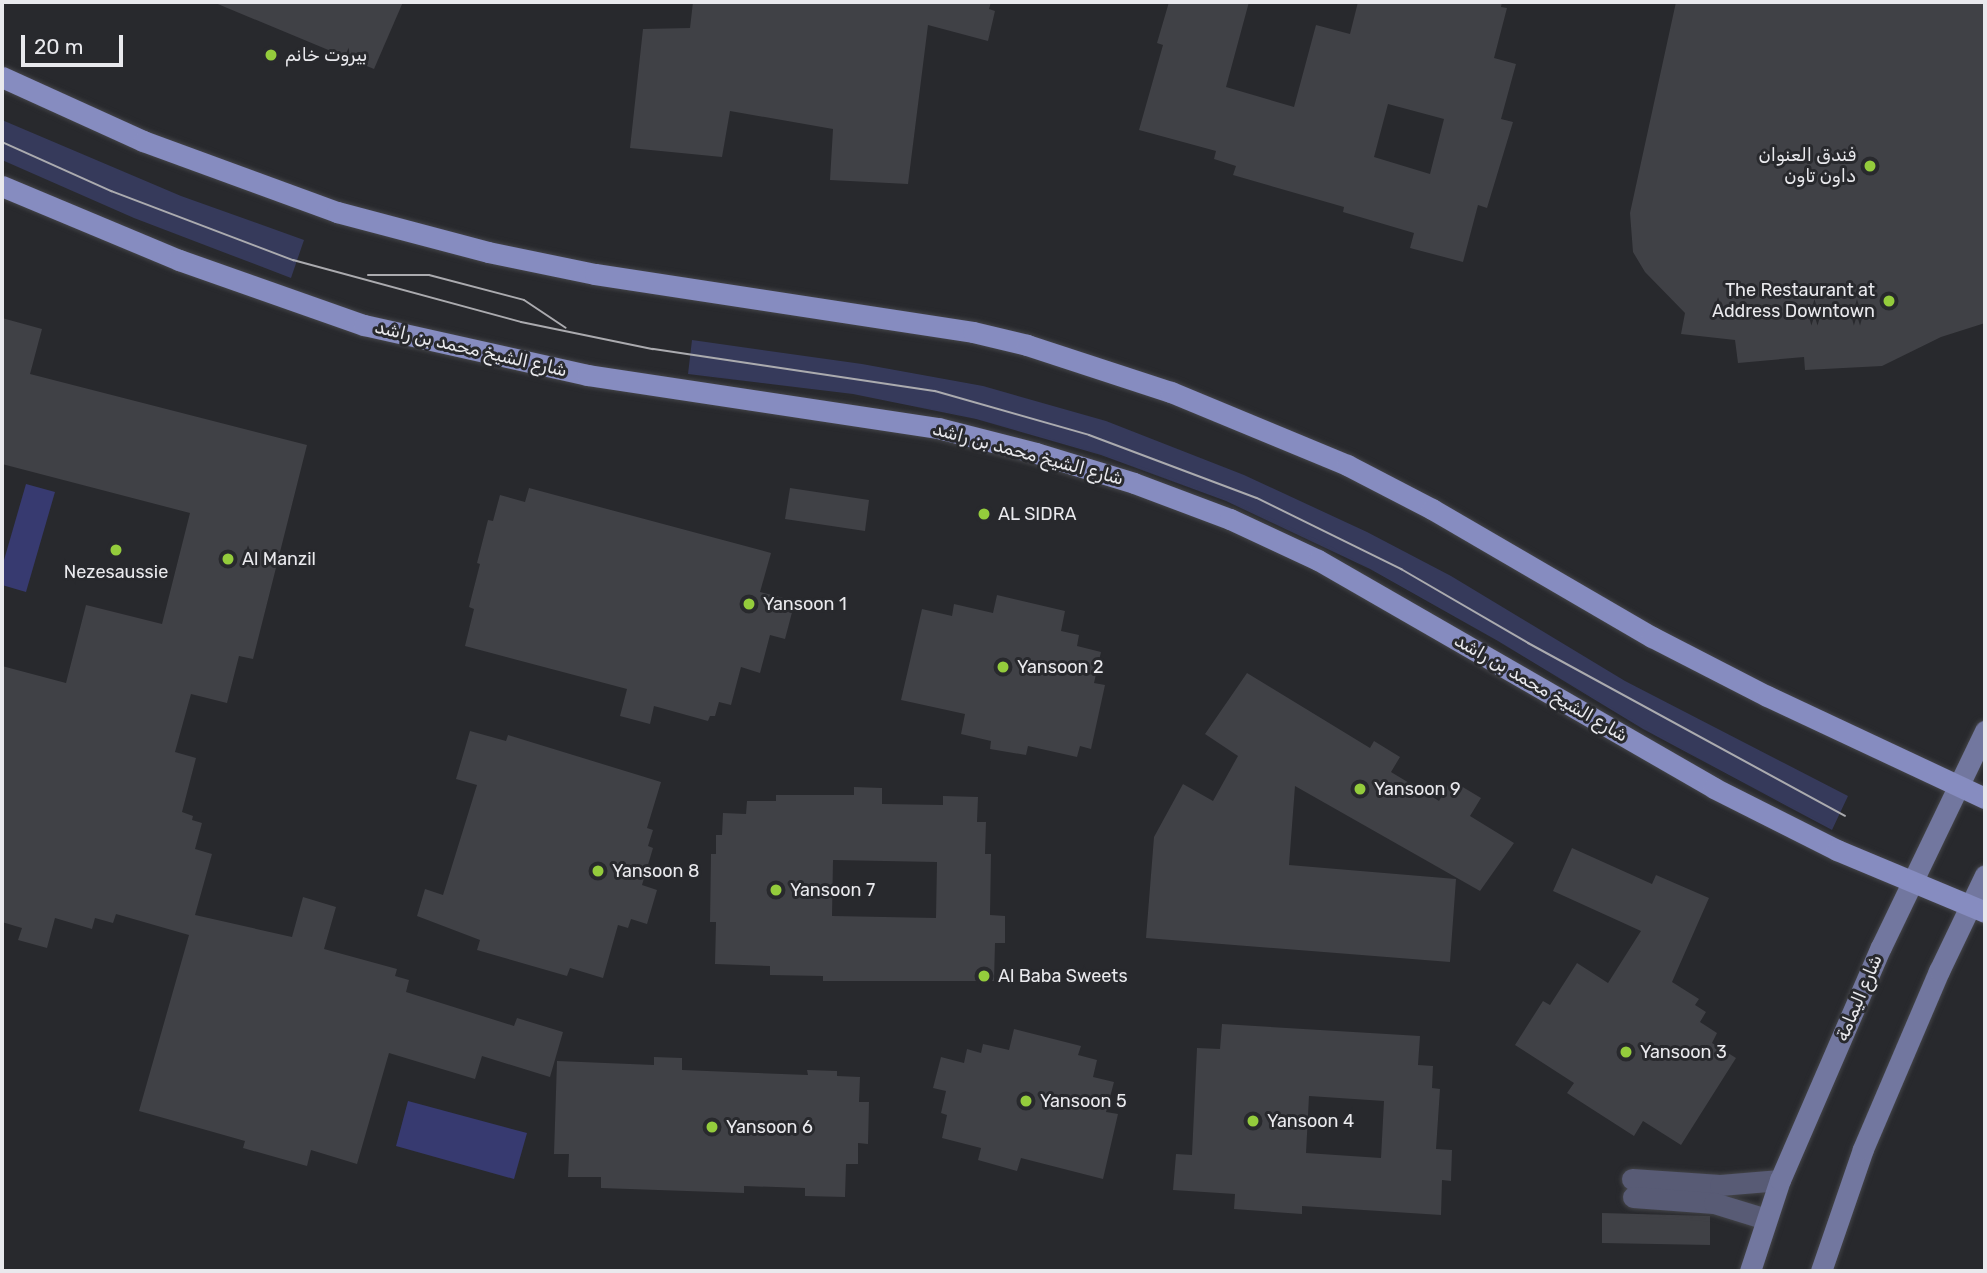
<!DOCTYPE html>
<html>
<head>
<meta charset="utf-8">
<style>
  body { margin:0 }
  #map { position:relative; width:1987px; height:1273px; overflow:hidden; background:#28292d; font-family:Rubik,Cairo,sans-serif }
  div>[style] { position:absolute }
  .green>* { inset:0; background:#363a5b }
  .water>* { inset:0; background:#373a70 }
  .building>* { inset:0; background:#404146 }
  .roads { filter:drop-shadow(0 0 2px #434448) drop-shadow(0 0 2px #434448) }
  .street>* { height:21px; margin:-10.5px; padding:0 10.5px; transform-origin:10.5px; border-radius:10.5px; background:#585b75 }
  .secondary>* { height:21px; margin:-10.5px; padding:0 10.5px; transform-origin:10.5px; border-radius:10.5px; background:#72779f }
  .primary>* { height:21px; margin:-10.5px; padding:0 10.5px; transform-origin:10.5px; border-radius:10.5px; background:#868cc0 }
  .tram>* { height:2px; margin:-1px; padding:0 1px; transform-origin:1px; border-radius:1px; background:#ababaf }
  .dots>* { width:19px; height:19px; translate:-50% -50%; box-sizing:border-box; border:4px solid #28292d; border-radius:50% }
  span { translate:-50% -50%; white-space:nowrap; text-align:center; line-height:1.15; -webkit-text-stroke:6px #28292d; paint-order:stroke }
  .poi-label { font-size:18px; color:#e9e9ed }
  .left { translate:0 -50%; text-align:left }
  .right { translate:-100% -50%; text-align:right }
  .street-label { font-size:18px; color:#e9e9ed }
  .frame { position:absolute; inset:0; border:4px solid #e9e9ed; pointer-events:none }
  .scale { position:absolute; left:21px; top:35px; width:102px; height:32px; box-sizing:border-box; border:4px solid #e9e9ed; border-top:0; padding-left:9px; font-size:21px; line-height:24px; white-space:nowrap; color:#e9e9ed; -webkit-text-stroke:5px #28292d; paint-order:stroke }
</style>
</head>
<body>
<div id="map">
  <div class="green">
    <i style="clip-path:polygon(2px 120px,181px 196px,304px 240px,291px 278px,134px 218px,2px 160px)"></i>
    <i style="clip-path:polygon(692px 340px,862px 364px,983px 386px,1106px 421px,1244px 475px,1367px 532px,1451px 576px,1625px 681px,1848px 796px,1832px 830px,1643px 729px,1498px 641px,1370px 569px,1226px 501px,1101px 455px,976px 419px,853px 394px,688px 374px)"></i>
  </div>
  <div class="water">
    <i style="clip-path:polygon(26px 484px,55px 492px,26px 592px,2px 585px,2px 567px)"></i>
    <i style="clip-path:polygon(408px 1101px,527px 1133px,514px 1179px,396px 1146px)"></i>
  </div>
  <div class="building">
    <i style="clip-path:polygon(213px 2px,403px 2px,374px 69px)"></i>
    <i style="clip-path:polygon(693px 2px,991px 2px,989px 9px,995px 11px,988px 41px,928px 25px,908px 184px,830px 180px,833px 129px,730px 111px,722px 157px,630px 148px,643px 29px,690px 28px)"></i>
    <i style="clip-path:polygon(evenodd,1169px 2px,1249px 2px,1226px 87px,1294px 107px,1316px 25px,1350px 34px,1358px 2px,1502px 2px,1501px 7px,1507px 8px,1494px 58px,1516px 64px,1501px 119px,1513px 122px,1487px 208px,1478px 205px,1463px 262px,1410px 248px,1414px 233px,1343px 212px,1344px 207px,1233px 175px,1236px 166px,1214px 159px,1216px 151px,1139px 130px,1163px 45px,1157px 43px,1169px 2px,1388px 104px,1444px 119px,1430px 174px,1374px 157px,1388px 104px)"></i>
    <i style="clip-path:polygon(1676px 2px,1985px 2px,1985px 323px,1941px 337px,1882px 366px,1805px 370px,1804px 357px,1738px 363px,1735px 340px,1681px 334px,1685px 313px,1645px 272px,1633px 252px,1630px 213px)"></i>
    <i style="clip-path:polygon(2px 318px,42px 329px,30px 374px,307px 445px,253px 659px,239px 656px,227px 703px,191px 694px,175px 752px,196px 758px,182px 812px,193px 816px,192px 820px,202px 823px,195px 849px,212px 854px,195px 915px,292px 937px,303px 897px,336px 907px,324px 949px,397px 969px,395px 976px,409px 980px,406px 992px,514px 1026px,517px 1018px,563px 1032px,550px 1077px,482px 1056px,475px 1079px,389px 1053px,357px 1164px,311px 1150px,307px 1166px,243px 1148px,245px 1141px,139px 1111px,189px 935px,116px 914px,113px 923px,95px 918px,92px 929px,55px 918px,47px 948px,18px 940px,22px 928px,2px 922px,2px 666px,66px 683px,86px 605px,162px 624px,190px 513px,2px 464px)"></i>
    <i style="clip-path:polygon(529px 488px,771px 553px,760px 592px,795px 601px,785px 639px,770px 635px,760px 673px,741px 667px,731px 705px,719px 702px,715px 716px,710px 716px,708px 721px,654px 706px,650px 724px,620px 716px,627px 689px,465px 646px,474px 609px,469px 607px,480px 564px,477px 563px,488px 520px,493px 521px,500px 495px,525px 502px)"></i>
    <i style="clip-path:polygon(790px 488px,869px 500px,865px 531px,785px 519px)"></i>
    <i style="clip-path:polygon(997px 595px,1065px 611px,1061px 631px,1079px 635px,1077px 646px,1101px 652px,1094px 683px,1105px 685px,1091px 749px,1080px 746px,1077px 757px,1028px 746px,1026px 755px,990px 749px,991px 741px,961px 734px,965px 714px,901px 700px,922px 609px,952px 616px,954px 604px,993px 613px)"></i>
    <i style="clip-path:polygon(1247px 673px,1370px 748px,1374px 741px,1400px 757px,1391px 772px,1439px 801px,1451px 780px,1481px 798px,1470px 816px,1514px 843px,1480px 891px,1295px 786px,1289px 865px,1456px 879px,1450px 962px,1146px 938px,1154px 837px,1183px 784px,1213px 801px,1238px 756px,1205px 734px)"></i>
    <i style="clip-path:polygon(470px 731px,506px 741px,508px 735px,661px 782px,647px 828px,653px 830px,648px 846px,653px 848px,642px 885px,657px 890px,647px 924px,631px 919px,628px 928px,618px 925px,603px 978px,570px 968px,567px 976px,477px 950px,480px 940px,417px 916px,425px 889px,443px 895px,477px 785px,456px 779px)"></i>
    <i style="clip-path:polygon(evenodd,854px 787px,882px 788px,882px 804px,943px 805px,943px 796px,978px 797px,977px 822px,986px 822px,985px 854px,991px 854px,990px 915px,1005px 916px,1005px 943px,995px 943px,994px 981px,823px 981px,823px 976px,770px 975px,770px 966px,715px 964px,716px 922px,710px 922px,711px 854px,716px 854px,716px 835px,722px 835px,723px 813px,746px 814px,747px 801px,776px 801px,776px 795px,854px 795px,854px 787px,833px 860px,937px 862px,936px 918px,832px 916px,833px 860px)"></i>
    <i style="clip-path:polygon(1572px 848px,1652px 884px,1656px 875px,1709px 898px,1672px 982px,1699px 999px,1695px 1005px,1706px 1012px,1700px 1022px,1717px 1033px,1712px 1043px,1736px 1058px,1681px 1145px,1643px 1121px,1634px 1136px,1567px 1093px,1574px 1083px,1515px 1045px,1543px 1001px,1550px 1005px,1577px 963px,1608px 983px,1641px 931px,1553px 891px)"></i>
    <i style="clip-path:polygon(evenodd,1222px 1024px,1420px 1036px,1418px 1065px,1433px 1066px,1432px 1088px,1440px 1089px,1436px 1149px,1452px 1150px,1451px 1181px,1442px 1180px,1441px 1215px,1302px 1206px,1302px 1214px,1234px 1209px,1235px 1194px,1173px 1190px,1176px 1154px,1192px 1155px,1197px 1048px,1220px 1049px,1222px 1024px,1309px 1096px,1384px 1101px,1381px 1158px,1306px 1153px,1309px 1096px)"></i>
    <i style="clip-path:polygon(1014px 1029px,1081px 1046px,1078px 1055px,1097px 1060px,1093px 1077px,1114px 1082px,1106px 1112px,1118px 1114px,1103px 1179px,1021px 1158px,1017px 1171px,978px 1160px,981px 1148px,942px 1138px,947px 1115px,941px 1113px,946px 1091px,933px 1088px,941px 1057px,964px 1063px,967px 1049px,981px 1053px,983px 1044px,1009px 1050px)"></i>
    <i style="clip-path:polygon(654px 1057px,682px 1058px,682px 1070px,808px 1075px,807px 1070px,837px 1071px,837px 1076px,860px 1077px,859px 1102px,869px 1102px,868px 1144px,858px 1143px,858px 1164px,846px 1164px,845px 1197px,805px 1196px,805px 1188px,744px 1186px,744px 1193px,601px 1188px,601px 1177px,568px 1177px,569px 1154px,554px 1154px,557px 1061px,654px 1065px)"></i>
    <i style="clip-path:polygon(1602px 1213px,1710px 1216px,1710px 1245px,1602px 1243px)"></i>
  </div>
  <div class="roads">
    <div class="street">
      <i style="left:1632px;top:1179px;width:88px;rotate:3.9deg"></i>
      <i style="left:1720px;top:1185px;width:60px;rotate:-4.8deg"></i>
      <i style="left:1633px;top:1197px;width:81px;rotate:4.2deg"></i>
      <i style="left:1714px;top:1203px;width:54px;rotate:17.1deg"></i>
    </div>
    <div class="secondary">
      <i style="left:1750px;top:1271px;width:96px;rotate:-71.8deg"></i>
      <i style="left:1780px;top:1180px;width:254px;rotate:-66.6deg"></i>
      <i style="left:1881px;top:947px;width:240px;rotate:-64.3deg"></i>
      <i style="left:1821px;top:1271px;width:129px;rotate:-71deg"></i>
      <i style="left:1863px;top:1149px;width:194px;rotate:-66.9deg"></i>
      <i style="left:1939px;top:971px;width:106px;rotate:-64.4deg"></i>
    </div>
    <div class="primary">
      <i style="left:2px;top:77px;width:155px;rotate:24.4deg"></i>
      <i style="left:143px;top:141px;width:207px;rotate:20.1deg"></i>
      <i style="left:337px;top:212px;width:156px;rotate:14.8deg"></i>
      <i style="left:488px;top:252px;width:109px;rotate:11.6deg"></i>
      <i style="left:595px;top:274px;width:382px;rotate:8.7deg"></i>
      <i style="left:973px;top:332px;width:56px;rotate:13.5deg"></i>
      <i style="left:1027px;top:345px;width:151px;rotate:18.1deg"></i>
      <i style="left:1171px;top:392px;width:191px;rotate:22.5deg"></i>
      <i style="left:1347px;top:465px;width:96px;rotate:27.4deg"></i>
      <i style="left:1432px;top:509px;width:255px;rotate:30.2deg"></i>
      <i style="left:1652px;top:637px;width:129px;rotate:27.2deg"></i>
      <i style="left:1767px;top:696px;width:241px;rotate:25.1deg"></i>
      <i style="left:2px;top:186px;width:192px;rotate:22.7deg"></i>
      <i style="left:179px;top:260px;width:196px;rotate:19.4deg"></i>
      <i style="left:364px;top:325px;width:229px;rotate:12.6deg"></i>
      <i style="left:587px;top:375px;width:355px;rotate:8.6deg"></i>
      <i style="left:938px;top:428px;width:101px;rotate:14.3deg"></i>
      <i style="left:1036px;top:453px;width:102px;rotate:17deg"></i>
      <i style="left:1134px;top:483px;width:103px;rotate:20.6deg"></i>
      <i style="left:1230px;top:519px;width:97px;rotate:25deg"></i>
      <i style="left:1318px;top:560px;width:457px;rotate:29.9deg"></i>
      <i style="left:1714px;top:788px;width:138px;rotate:26.8deg"></i>
      <i style="left:1837px;top:850px;width:160px;rotate:22.7deg"></i>
    </div>
  </div>
  <div class="tram">
    <i style="left:2px;top:142px;width:120px;rotate:24.2deg"></i>
    <i style="left:111px;top:191px;width:195px;rotate:20.8deg"></i>
    <i style="left:293px;top:260px;width:236px;rotate:15.2deg"></i>
    <i style="left:521px;top:322px;width:135px;rotate:11.6deg"></i>
    <i style="left:653px;top:349px;width:285px;rotate:8.5deg"></i>
    <i style="left:935px;top:391px;width:160px;rotate:15.9deg"></i>
    <i style="left:1089px;top:435px;width:179px;rotate:20.6deg"></i>
    <i style="left:1257px;top:498px;width:161px;rotate:26.2deg"></i>
    <i style="left:1401px;top:569px;width:147px;rotate:30.2deg"></i>
    <i style="left:1528px;top:643px;width:361px;rotate:28.6deg"></i>
    <i style="left:368px;top:275px;width:61px"></i>
    <i style="left:429px;top:275px;width:98px;rotate:14.7deg"></i>
    <i style="left:524px;top:300px;width:50px;rotate:33.7deg"></i>
  </div>
  <div class="dots">
    <i style="left:271px;top:55px;background:#94cc3c"></i>
    <i style="left:1870px;top:166px;background:#94cc3c"></i>
    <i style="left:1889px;top:301px;background:#94cc3c"></i>
    <i style="left:984px;top:514px;background:#94cc3c"></i>
    <i style="left:116px;top:550px;background:#94cc3c"></i>
    <i style="left:228px;top:559px;background:#94cc3c"></i>
    <i style="left:749px;top:604px;background:#94cc3c"></i>
    <i style="left:1003px;top:667px;background:#94cc3c"></i>
    <i style="left:1360px;top:789px;background:#94cc3c"></i>
    <i style="left:598px;top:871px;background:#94cc3c"></i>
    <i style="left:776px;top:890px;background:#94cc3c"></i>
    <i style="left:984px;top:976px;background:#94cc3c"></i>
    <i style="left:1626px;top:1052px;background:#94cc3c"></i>
    <i style="left:1026px;top:1101px;background:#94cc3c"></i>
    <i style="left:1253px;top:1121px;background:#94cc3c"></i>
    <i style="left:712px;top:1127px;background:#94cc3c"></i>
  </div>
  <div class="poi-label">
    <span class="left" style="left:285px;top:55px">بيروت خانم</span>
    <span class="right" style="left:1856px;top:166px">فندق العنوان<br>داون تاون</span>
    <span class="right" style="left:1875px;top:301px">The Restaurant at<br>Address Downtown</span>
    <span class="left" style="left:998px;top:514px">AL SIDRA</span>
    <span class="left" style="left:242px;top:559px">Al Manzil</span>
    <span style="left:116px;top:572px">Nezesaussie</span>
    <span class="left" style="left:763px;top:604px">Yansoon 1</span>
    <span class="left" style="left:1017px;top:667px">Yansoon 2</span>
    <span class="left" style="left:1374px;top:789px">Yansoon 9</span>
    <span class="left" style="left:612px;top:871px">Yansoon 8</span>
    <span class="left" style="left:790px;top:890px">Yansoon 7</span>
    <span class="left" style="left:998px;top:976px">Al Baba Sweets</span>
    <span class="left" style="left:1640px;top:1052px">Yansoon 3</span>
    <span class="left" style="left:1040px;top:1101px">Yansoon 5</span>
    <span class="left" style="left:1267px;top:1121px">Yansoon 4</span>
    <span class="left" style="left:726px;top:1127px">Yansoon 6</span>
  </div>
  <div class="street-label">
    <span style="left:471px;top:349px;rotate:13deg">شارع الشيخ محمد بن راشد</span>
    <span style="left:1028px;top:454px;rotate:15deg">شارع الشيخ محمد بن راشد</span>
    <span style="left:1541px;top:688px;rotate:30deg">شارع الشيخ محمد بن راشد</span>
    <span style="left:1859px;top:998px;rotate:-67deg">شارع اليمامة</span>
  </div>
  <div class="frame"></div>
  <div class="scale">20 m</div>
</div>
</body>
</html>
